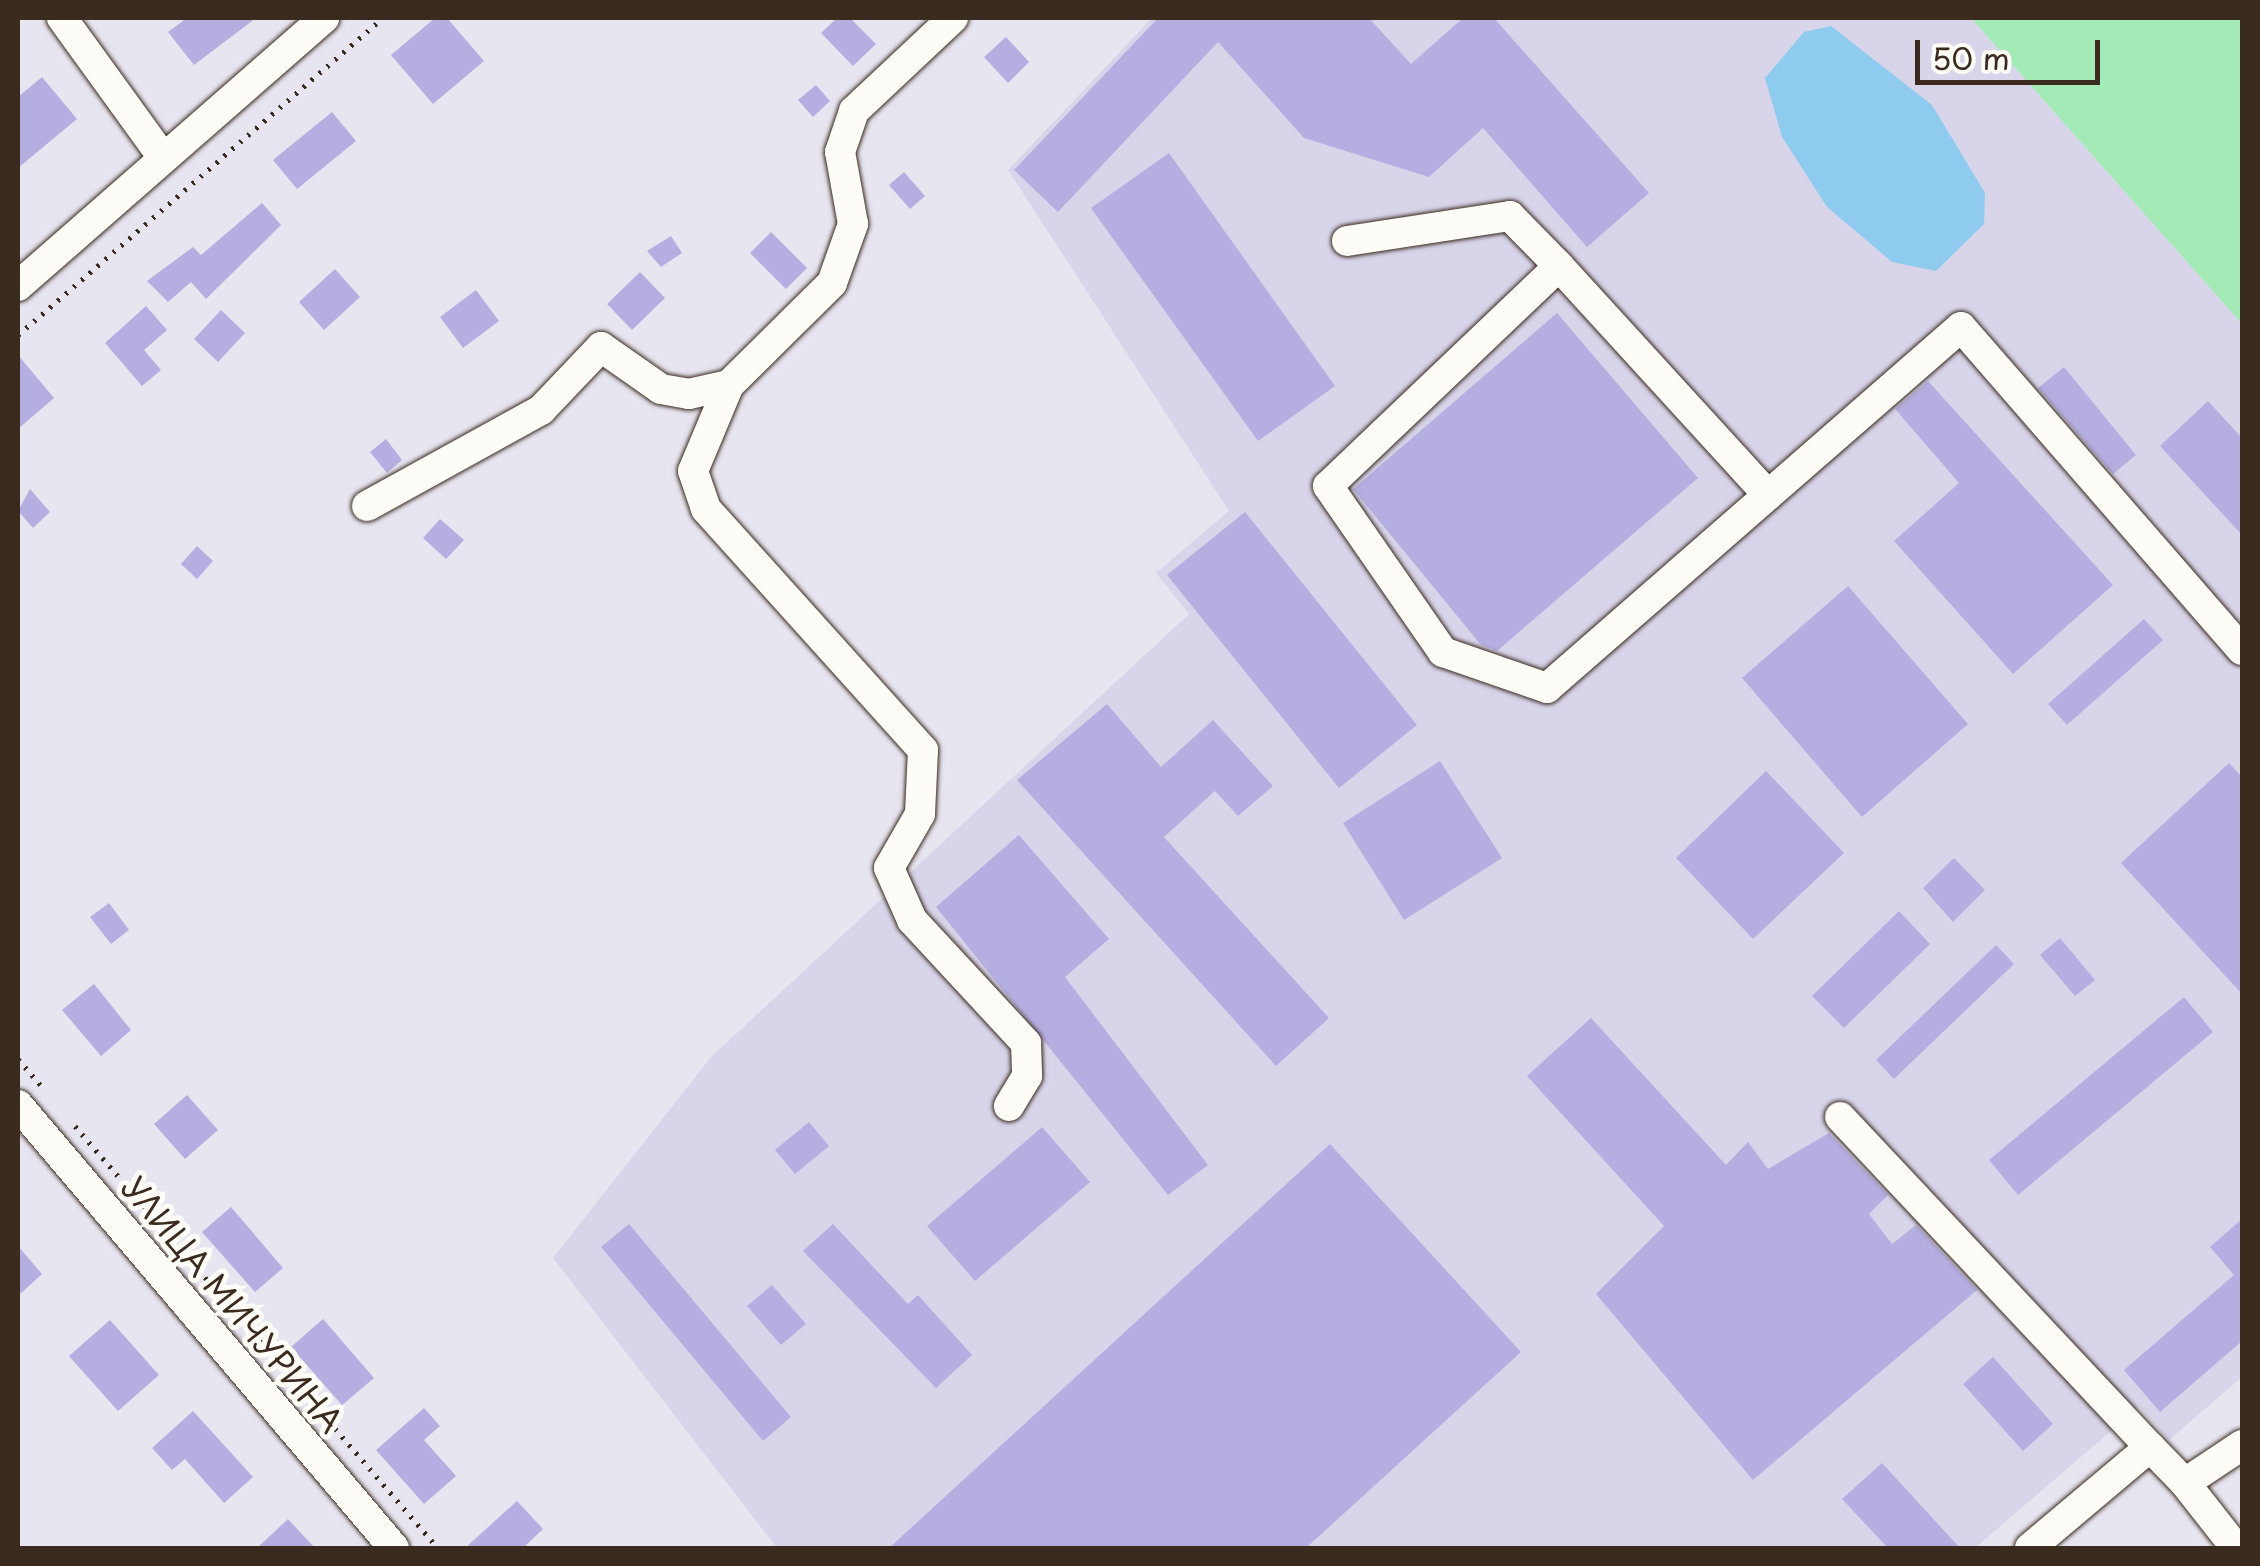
<!DOCTYPE html>
<html>
<head>
<meta charset="utf-8">
<style>
  body { margin:0 }
  #map { position:relative; width:2260px; height:1566px; overflow:hidden; background:#e7e5f0; font-family:"Playpen Sans",sans-serif }
  div>[style] { position:absolute }
  .built>* { inset:0; background:#d8d5eb }
  .green>* { inset:0; background:#a4eab6 }
  .water>* { inset:0; background:#8fcbef }
  .building>* { inset:0; background:#b4afe0 }
  .path>* { height:5px; margin-top:-2.5px; transform-origin:0; background:repeating-linear-gradient(90deg,#3b2a1e 0 2.5px,transparent 0 10.5px) }
  .roads { filter:drop-shadow(0 0 2px #3b2a1e) drop-shadow(0 0 2px #3b2a1e) }
  .minor>* { height:30px; margin:-15px; padding:0 15px; transform-origin:15px; border-radius:15px; background:#fdfcf7 }
  span { translate:-50% -50%; white-space:nowrap; text-align:center; line-height:1.15; -webkit-text-stroke:10px #fdfcf7; paint-order:stroke }
  .street-label { font-size:32px; color:#3b2a1e }
  .frame { position:absolute; inset:0; border:20px solid #3b2a1e; pointer-events:none }
  .scale { position:absolute; left:1915px; top:40px; width:185px; height:45px; box-sizing:border-box; border:5px solid #3b2a1e; border-top:0; padding-left:12px; font-size:30px; line-height:35px; white-space:nowrap; color:#3b2a1e; -webkit-text-stroke:8px #fdfcf7; paint-order:stroke }
</style>
</head>
<body>
<div id="map">
  <div class="built">
    <i style="clip-path:polygon(1152px 18px,1971px 18px,2242px 324px,2242px 1377px,2169px 1440px,2139px 1407px,1975px 1548px,777px 1548px,553px 1258px,711px 1057px,1189px 614px,1156px 573px,1229px 511px,1008px 170px)"></i>
  </div>
  <div class="green">
    <i style="clip-path:polygon(1971px 18px,2242px 18px,2242px 324px)"></i>
  </div>
  <div class="water">
    <i style="clip-path:polygon(1831px 26px,1932px 105px,1985px 193px,1984px 224px,1936px 271px,1892px 262px,1827px 207px,1782px 137px,1765px 78px,1804px 32px)"></i>
  </div>
  <div class="building">
    <i style="clip-path:polygon(187px 18px,256px 18px,194px 65px,168px 32px)"></i>
    <i style="clip-path:polygon(435px 18px,447px 18px,484px 61px,433px 104px,391px 55px)"></i>
    <i style="clip-path:polygon(837px 18px,850px 18px,876px 44px,853px 66px,821px 33px)"></i>
    <i style="clip-path:polygon(1158px 18px,1369px 18px,1411px 64px,1463px 18px,1494px 18px,1649px 193px,1587px 247px,1483px 128px,1429px 177px,1304px 138px,1218px 42px,1058px 212px,1014px 170px)"></i>
    <i style="clip-path:polygon(1006px 37px,1029px 62px,1008px 83px,984px 57px)"></i>
    <i style="clip-path:polygon(42px 77px,77px 119px,18px 168px,18px 97px)"></i>
    <i style="clip-path:polygon(816px 85px,830px 101px,813px 117px,798px 100px)"></i>
    <i style="clip-path:polygon(332px 112px,356px 141px,297px 189px,273px 160px)"></i>
    <i style="clip-path:polygon(1169px 153px,1335px 386px,1258px 441px,1091px 208px)"></i>
    <i style="clip-path:polygon(904px 172px,925px 196px,910px 209px,889px 185px)"></i>
    <i style="clip-path:polygon(262px 203px,281px 225px,206px 299px,191px 282px,168px 302px,147px 281px,193px 247px,201px 255px)"></i>
    <i style="clip-path:polygon(771px 232px,807px 268px,786px 289px,750px 253px)"></i>
    <i style="clip-path:polygon(671px 236px,682px 253px,661px 267px,647px 251px)"></i>
    <i style="clip-path:polygon(335px 269px,360px 297px,324px 330px,299px 302px)"></i>
    <i style="clip-path:polygon(640px 272px,665px 298px,632px 330px,607px 304px)"></i>
    <i style="clip-path:polygon(476px 290px,499px 321px,463px 348px,440px 317px)"></i>
    <i style="clip-path:polygon(146px 306px,167px 330px,144px 350px,161px 370px,142px 386px,105px 343px)"></i>
    <i style="clip-path:polygon(221px 310px,245px 333px,218px 362px,194px 339px)"></i>
    <i style="clip-path:polygon(1557px 313px,1698px 478px,1497px 651px,1481px 645px,1353px 489px)"></i>
    <i style="clip-path:polygon(18px 355px,54px 398px,18px 429px)"></i>
    <i style="clip-path:polygon(2064px 367px,2136px 455px,2113px 474px,2038px 388px)"></i>
    <i style="clip-path:polygon(1928px 381px,2113px 585px,2013px 674px,1894px 541px,1959px 483px,1895px 409px)"></i>
    <i style="clip-path:polygon(2208px 401px,2242px 438px,2242px 535px,2160px 446px)"></i>
    <i style="clip-path:polygon(386px 439px,402px 460px,387px 473px,370px 452px)"></i>
    <i style="clip-path:polygon(30px 489px,50px 512px,33px 528px,18px 511px)"></i>
    <i style="clip-path:polygon(1245px 512px,1417px 725px,1339px 788px,1167px 575px)"></i>
    <i style="clip-path:polygon(440px 519px,464px 540px,446px 559px,423px 538px)"></i>
    <i style="clip-path:polygon(197px 546px,213px 561px,197px 579px,181px 564px)"></i>
    <i style="clip-path:polygon(1848px 586px,1968px 724px,1862px 817px,1742px 678px)"></i>
    <i style="clip-path:polygon(2144px 619px,2163px 640px,2067px 725px,2048px 704px)"></i>
    <i style="clip-path:polygon(1107px 704px,1161px 767px,1213px 720px,1273px 786px,1238px 816px,1215px 791px,1164px 837px,1329px 1018px,1276px 1066px,1017px 780px)"></i>
    <i style="clip-path:polygon(1440px 761px,1502px 858px,1404px 920px,1343px 823px)"></i>
    <i style="clip-path:polygon(2229px 763px,2242px 777px,2242px 994px,2121px 863px)"></i>
    <i style="clip-path:polygon(1766px 771px,1844px 853px,1753px 939px,1676px 858px)"></i>
    <i style="clip-path:polygon(1019px 835px,1109px 939px,1065px 977px,1208px 1165px,1168px 1195px,936px 907px)"></i>
    <i style="clip-path:polygon(1954px 858px,1985px 890px,1953px 922px,1923px 888px)"></i>
    <i style="clip-path:polygon(109px 903px,129px 930px,111px 944px,90px 917px)"></i>
    <i style="clip-path:polygon(1899px 911px,1930px 944px,1844px 1028px,1812px 996px)"></i>
    <i style="clip-path:polygon(2060px 938px,2095px 980px,2075px 996px,2040px 955px)"></i>
    <i style="clip-path:polygon(1996px 945px,2014px 964px,1894px 1079px,1876px 1060px)"></i>
    <i style="clip-path:polygon(94px 984px,131px 1030px,101px 1056px,62px 1010px)"></i>
    <i style="clip-path:polygon(2184px 997px,2213px 1032px,2018px 1195px,1989px 1160px)"></i>
    <i style="clip-path:polygon(1591px 1018px,1726px 1165px,1748px 1142px,1768px 1169px,1829px 1133px,1888px 1195px,1869px 1214px,1892px 1244px,1916px 1225px,1977px 1290px,1753px 1480px,1596px 1294px,1664px 1226px,1527px 1076px)"></i>
    <i style="clip-path:polygon(187px 1095px,218px 1130px,185px 1159px,154px 1124px)"></i>
    <i style="clip-path:polygon(809px 1122px,829px 1146px,795px 1174px,775px 1150px)"></i>
    <i style="clip-path:polygon(1042px 1127px,1090px 1182px,975px 1281px,927px 1226px)"></i>
    <i style="clip-path:polygon(1330px 1144px,1521px 1352px,1306px 1548px,889px 1548px)"></i>
    <i style="clip-path:polygon(231px 1207px,283px 1268px,255px 1292px,202px 1232px)"></i>
    <i style="clip-path:polygon(2242px 1219px,2242px 1341px,2160px 1412px,2124px 1370px,2234px 1275px,2210px 1247px)"></i>
    <i style="clip-path:polygon(629px 1224px,791px 1417px,763px 1441px,601px 1247px)"></i>
    <i style="clip-path:polygon(833px 1224px,908px 1304px,918px 1295px,972px 1355px,936px 1388px,803px 1251px)"></i>
    <i style="clip-path:polygon(18px 1246px,42px 1274px,18px 1296px)"></i>
    <i style="clip-path:polygon(772px 1285px,806px 1324px,781px 1345px,747px 1306px)"></i>
    <i style="clip-path:polygon(323px 1319px,374px 1378px,342px 1405px,291px 1347px)"></i>
    <i style="clip-path:polygon(110px 1320px,159px 1375px,118px 1411px,69px 1356px)"></i>
    <i style="clip-path:polygon(1993px 1357px,2053px 1424px,2023px 1451px,1963px 1384px)"></i>
    <i style="clip-path:polygon(424px 1408px,440px 1426px,424px 1440px,456px 1476px,424px 1504px,376px 1450px)"></i>
    <i style="clip-path:polygon(193px 1411px,253px 1477px,224px 1503px,185px 1459px,172px 1470px,152px 1448px)"></i>
    <i style="clip-path:polygon(1882px 1463px,1960px 1548px,1888px 1548px,1842px 1499px)"></i>
    <i style="clip-path:polygon(517px 1501px,543px 1529px,523px 1548px,465px 1548px)"></i>
    <i style="clip-path:polygon(288px 1519px,315px 1548px,257px 1548px)"></i>
  </div>
  <div class="path">
    <i style="left:18px;top:335px;width:483px;rotate:-41deg"></i>
    <i style="left:18px;top:1059px;width:37px;rotate:49deg"></i>
    <i style="left:75px;top:1126px;width:557px;rotate:49.3deg"></i>
  </div>
  <div class="roads">
    <div class="minor">
      <i style="left:62px;top:18px;width:170px;rotate:54.1deg"></i>
      <i style="left:1347px;top:241px;width:165px;rotate:-8.7deg"></i>
      <i style="left:1510px;top:216px;width:70px;rotate:45.6deg"></i>
      <i style="left:18px;top:286px;width:407px;rotate:-41.2deg"></i>
      <i style="left:729px;top:385px;width:93px;rotate:112.7deg"></i>
      <i style="left:693px;top:471px;width:40px;rotate:71.1deg"></i>
      <i style="left:706px;top:509px;width:324px;rotate:48deg"></i>
      <i style="left:923px;top:750px;width:64px;rotate:92.7deg"></i>
      <i style="left:920px;top:814px;width:62px;rotate:119.9deg"></i>
      <i style="left:889px;top:868px;width:57px;rotate:66.1deg"></i>
      <i style="left:912px;top:920px;width:168px;rotate:47.2deg"></i>
      <i style="left:1026px;top:1043px;width:33px;rotate:88deg"></i>
      <i style="left:1027px;top:1076px;width:35px;rotate:121deg"></i>
      <i style="left:1768px;top:495px;width:310px;rotate:-132.4deg"></i>
      <i style="left:1559px;top:266px;width:319px;rotate:136.4deg"></i>
      <i style="left:1328px;top:486px;width:202px;rotate:55.3deg"></i>
      <i style="left:1443px;top:652px;width:110px;rotate:19.1deg"></i>
      <i style="left:1547px;top:688px;width:549px;rotate:-41.09deg"></i>
      <i style="left:1961px;top:327px;width:428px;rotate:49deg"></i>
      <i style="left:367px;top:506px;width:199px;rotate:-28.9deg"></i>
      <i style="left:541px;top:410px;width:87px;rotate:-46.4deg"></i>
      <i style="left:601px;top:347px;width:73px;rotate:35deg"></i>
      <i style="left:661px;top:389px;width:28px;rotate:10deg"></i>
      <i style="left:689px;top:394px;width:41px;rotate:-12.7deg"></i>
      <i style="left:729px;top:385px;width:145px;rotate:-44.7deg"></i>
      <i style="left:832px;top:283px;width:63px;rotate:-70.4deg"></i>
      <i style="left:853px;top:224px;width:73px;rotate:-100.2deg"></i>
      <i style="left:840px;top:152px;width:43px;rotate:-71.1deg"></i>
      <i style="left:854px;top:111px;width:136px;rotate:-43.2deg"></i>
      <i style="left:18px;top:1105px;width:581px;rotate:49.68deg"></i>
      <i style="left:1840px;top:1117px;width:453px;rotate:46.8deg"></i>
      <i style="left:2185px;top:1483px;width:83px;rotate:51.9deg"></i>
      <i style="left:2030px;top:1548px;width:157px;rotate:-40.1deg"></i>
      <i style="left:2150px;top:1447px;width:50px;rotate:45.8deg"></i>
      <i style="left:2185px;top:1483px;width:69px;rotate:-33.7deg"></i>
    </div>
  </div>
  <div class="street-label">
    <span style="left:233px;top:1304px;rotate:50deg">УЛИЦА МИЧУРИНА</span>
  </div>
  <div class="frame"></div>
  <div class="scale">50 m</div>
</div>
</body>
</html>
